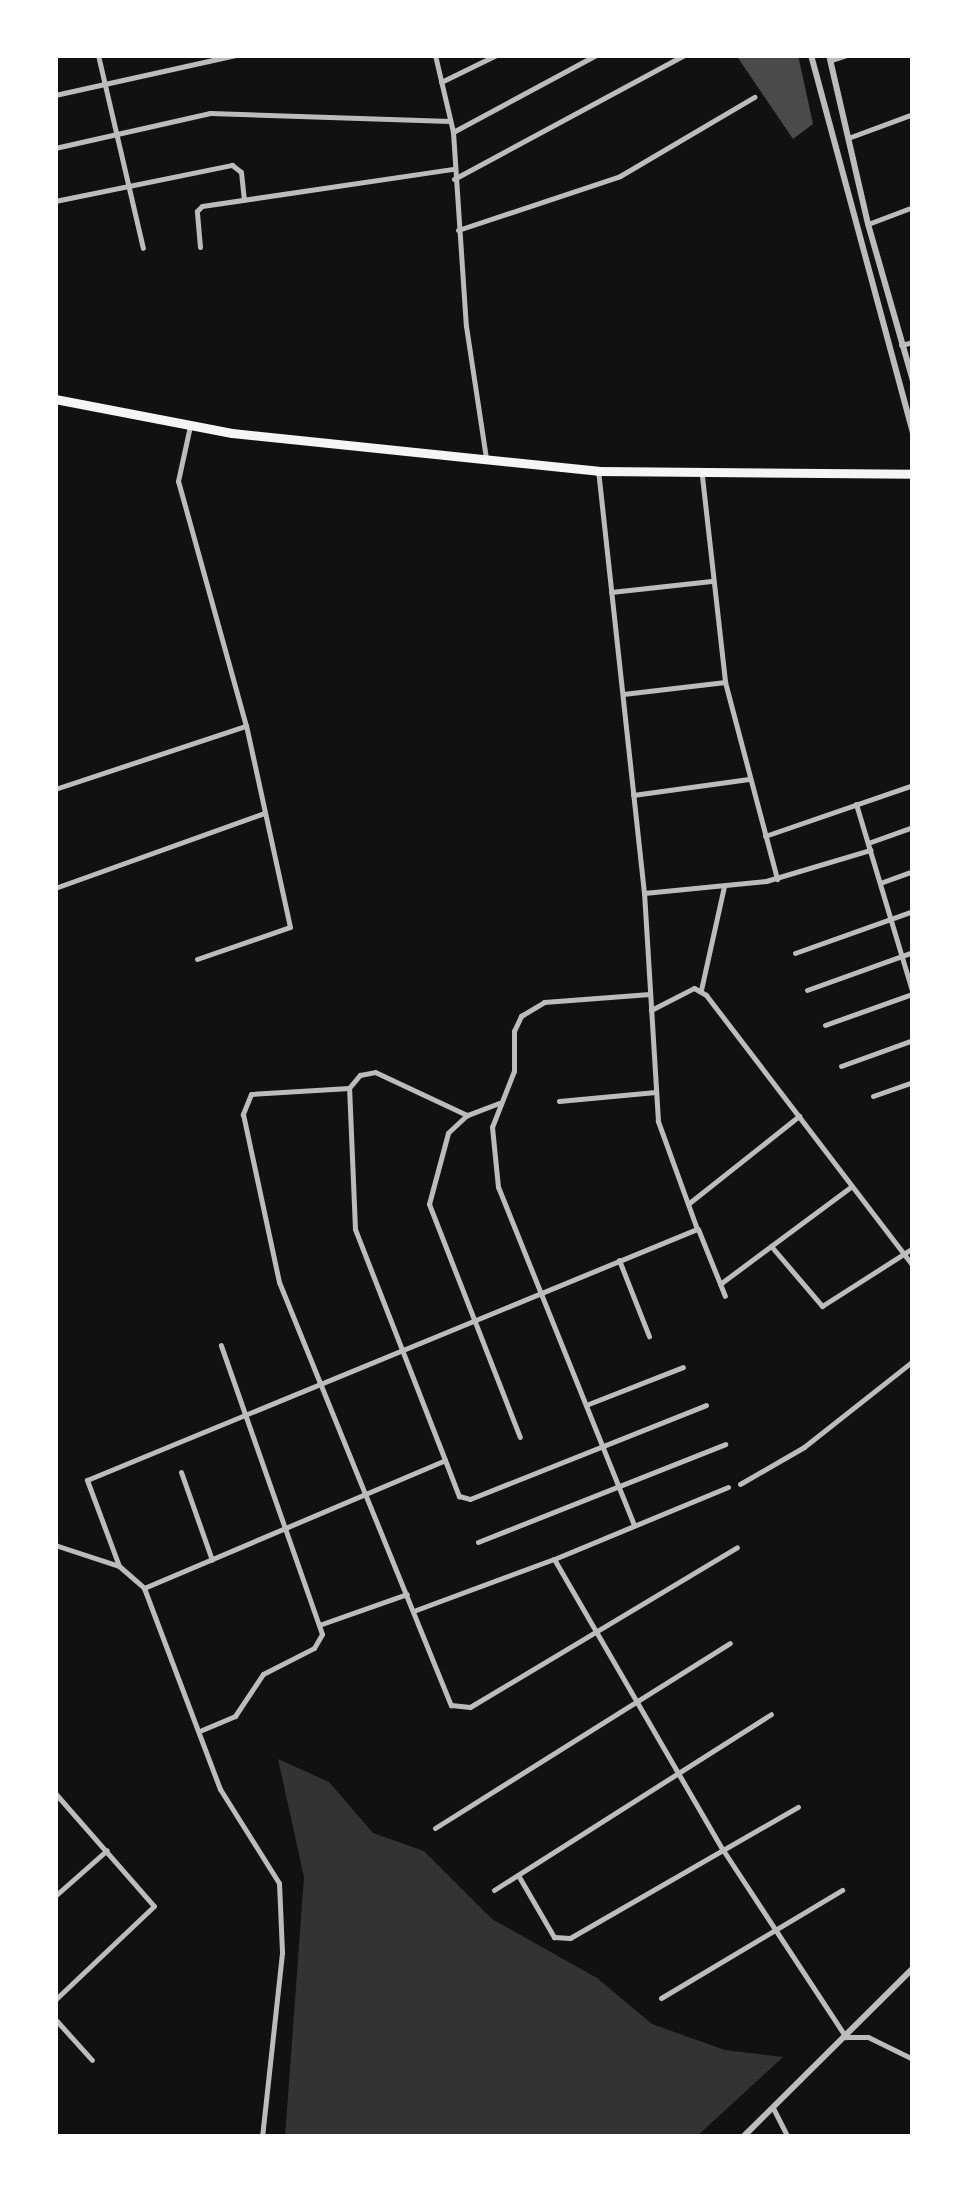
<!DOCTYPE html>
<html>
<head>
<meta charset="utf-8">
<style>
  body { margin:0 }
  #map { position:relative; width:968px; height:2192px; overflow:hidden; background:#111; font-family:Raleway,sans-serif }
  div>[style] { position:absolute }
  .water>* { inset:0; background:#333 }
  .building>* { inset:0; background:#4a4a4a }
  .minor>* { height:5px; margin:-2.5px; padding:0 2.5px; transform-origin:2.5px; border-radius:2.5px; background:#bcbcbc }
  .tertiary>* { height:6px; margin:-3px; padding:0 3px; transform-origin:3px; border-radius:3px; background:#bcbcbc }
  .primary>* { height:9px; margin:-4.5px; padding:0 4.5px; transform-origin:4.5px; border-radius:4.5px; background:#f5f5f5 }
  span { translate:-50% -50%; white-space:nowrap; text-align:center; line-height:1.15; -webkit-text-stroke:10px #fff; paint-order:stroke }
  .frame { position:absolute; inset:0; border:58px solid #fff; pointer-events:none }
</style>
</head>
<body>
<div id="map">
  <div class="water">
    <i style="clip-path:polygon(278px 1759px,329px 1782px,373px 1833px,424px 1851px,492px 1919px,597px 1978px,652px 2024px,725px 2050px,783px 2057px,696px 2137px,285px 2137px,304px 1877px)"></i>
  </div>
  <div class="building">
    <i style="clip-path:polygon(736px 55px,798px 55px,813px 124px,793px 139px)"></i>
  </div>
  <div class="minor">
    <i style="left:98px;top:55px;width:198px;rotate:76.9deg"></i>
    <i style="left:435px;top:55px;width:79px;rotate:76.8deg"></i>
    <i style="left:453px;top:132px;width:194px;rotate:86.2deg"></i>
    <i style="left:466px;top:326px;width:134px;rotate:81.4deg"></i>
    <i style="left:831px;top:60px;width:16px;rotate:-18deg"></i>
    <i style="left:441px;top:82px;width:61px;rotate:-26.1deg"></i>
    <i style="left:55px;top:95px;width:185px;rotate:-12.5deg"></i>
    <i style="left:453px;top:132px;width:162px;rotate:-28.3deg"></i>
    <i style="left:848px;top:138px;width:69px;rotate:-20.3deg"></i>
    <i style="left:55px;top:148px;width:159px;rotate:-12.7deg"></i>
    <i style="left:210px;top:113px;width:240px;rotate:1.9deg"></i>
    <i style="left:454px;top:179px;width:261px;rotate:-28.3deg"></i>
    <i style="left:55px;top:201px;width:181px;rotate:-11.5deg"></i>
    <i style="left:232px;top:165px;width:11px;rotate:38deg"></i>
    <i style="left:241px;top:172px;width:28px;rotate:84deg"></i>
    <i style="left:868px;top:224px;width:48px;rotate:-20.7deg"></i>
    <i style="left:458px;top:230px;width:171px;rotate:-18.4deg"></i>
    <i style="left:620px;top:176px;width:156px;rotate:-30.5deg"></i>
    <i style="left:200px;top:247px;width:36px;rotate:-95deg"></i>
    <i style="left:197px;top:211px;width:7px;rotate:-45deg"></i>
    <i style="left:202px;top:206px;width:254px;rotate:-8.4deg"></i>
    <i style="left:901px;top:345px;width:12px;rotate:-14deg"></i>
    <i style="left:702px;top:476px;width:207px;rotate:83.6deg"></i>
    <i style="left:725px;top:682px;width:204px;rotate:75.2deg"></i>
    <i style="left:611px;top:592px;width:101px;rotate:-6.3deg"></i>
    <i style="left:623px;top:694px;width:103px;rotate:-6.7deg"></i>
    <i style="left:55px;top:789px;width:201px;rotate:-18.3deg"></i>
    <i style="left:246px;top:726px;width:254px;rotate:-105.5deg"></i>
    <i style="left:178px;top:481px;width:56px;rotate:-77.7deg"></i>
    <i style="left:633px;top:795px;width:117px;rotate:-7.9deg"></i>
    <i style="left:856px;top:804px;width:198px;rotate:73.3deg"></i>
    <i style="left:765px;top:836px;width:157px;rotate:-19deg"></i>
    <i style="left:868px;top:843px;width:48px;rotate:-19.6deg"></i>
    <i style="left:880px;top:883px;width:35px;rotate:-20deg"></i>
    <i style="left:55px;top:888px;width:222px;rotate:-19.7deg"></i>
    <i style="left:644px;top:893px;width:123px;rotate:-5.6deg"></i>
    <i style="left:766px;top:881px;width:109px;rotate:-16.6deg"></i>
    <i style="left:795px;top:953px;width:125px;rotate:-19.6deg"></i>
    <i style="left:197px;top:959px;width:98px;rotate:-19deg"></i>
    <i style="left:290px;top:927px;width:206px;rotate:-102.3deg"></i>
    <i style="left:701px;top:990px;width:107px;rotate:-77.5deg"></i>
    <i style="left:807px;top:990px;width:113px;rotate:-19.7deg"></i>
    <i style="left:651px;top:1010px;width:48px;rotate:-27.1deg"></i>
    <i style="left:694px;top:988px;width:14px;rotate:30deg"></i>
    <i style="left:706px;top:995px;width:341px;rotate:52.6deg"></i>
    <i style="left:825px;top:1025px;width:92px;rotate:-19.6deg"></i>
    <i style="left:841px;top:1066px;width:77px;rotate:-19.9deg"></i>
    <i style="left:349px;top:1088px;width:98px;rotate:176.5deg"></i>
    <i style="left:251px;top:1094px;width:22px;rotate:112deg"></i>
    <i style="left:243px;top:1114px;width:172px;rotate:77.9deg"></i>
    <i style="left:279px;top:1282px;width:457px;rotate:67.9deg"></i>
    <i style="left:451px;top:1705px;width:19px;rotate:6deg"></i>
    <i style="left:470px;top:1707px;width:311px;rotate:-30.9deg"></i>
    <i style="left:873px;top:1096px;width:42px;rotate:-19.3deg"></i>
    <i style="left:559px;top:1101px;width:97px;rotate:-5.3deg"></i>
    <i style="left:499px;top:1103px;width:34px;rotate:159deg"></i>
    <i style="left:467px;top:1115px;width:26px;rotate:137deg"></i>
    <i style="left:448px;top:1133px;width:73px;rotate:105deg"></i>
    <i style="left:429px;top:1204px;width:250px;rotate:68.7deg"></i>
    <i style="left:912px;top:1122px;width:1px"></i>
    <i style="left:688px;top:1204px;width:142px;rotate:-38.4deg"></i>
    <i style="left:698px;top:1229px;width:72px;rotate:68.1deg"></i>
    <i style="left:771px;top:1246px;width:79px;rotate:49.6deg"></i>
    <i style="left:822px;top:1306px;width:108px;rotate:-32.5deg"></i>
    <i style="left:619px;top:1260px;width:82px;rotate:68.5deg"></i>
    <i style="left:720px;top:1284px;width:164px;rotate:-36.6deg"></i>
    <i style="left:586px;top:1405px;width:104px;rotate:-21.4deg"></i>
    <i style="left:445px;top:1460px;width:39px;rotate:69deg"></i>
    <i style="left:459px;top:1496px;width:11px;rotate:15deg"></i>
    <i style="left:470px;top:1499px;width:254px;rotate:-21.7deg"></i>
    <i style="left:181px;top:1472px;width:93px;rotate:70.6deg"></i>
    <i style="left:740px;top:1484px;width:74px;rotate:-30deg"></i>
    <i style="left:804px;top:1447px;width:139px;rotate:-38.3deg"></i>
    <i style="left:728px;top:1487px;width:188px;rotate:157.5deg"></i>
    <i style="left:554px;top:1559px;width:337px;rotate:59.9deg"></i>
    <i style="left:723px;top:1850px;width:224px;rotate:56.7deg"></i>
    <i style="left:846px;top:2037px;width:22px"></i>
    <i style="left:868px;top:2037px;width:50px;rotate:26.1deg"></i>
    <i style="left:634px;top:1525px;width:364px;rotate:-111.9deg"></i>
    <i style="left:498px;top:1187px;width:60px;rotate:-95.7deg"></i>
    <i style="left:492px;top:1127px;width:60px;rotate:-68.6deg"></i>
    <i style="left:514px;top:1071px;width:40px;rotate:-90deg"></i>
    <i style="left:514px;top:1031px;width:17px;rotate:-65deg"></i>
    <i style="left:521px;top:1016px;width:27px;rotate:-31deg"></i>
    <i style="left:544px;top:1002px;width:106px;rotate:-4.3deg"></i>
    <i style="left:478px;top:1542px;width:266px;rotate:-21.6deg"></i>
    <i style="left:55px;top:1545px;width:67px;rotate:18.2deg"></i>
    <i style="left:119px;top:1566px;width:33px;rotate:41deg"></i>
    <i style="left:144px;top:1588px;width:215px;rotate:69.3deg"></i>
    <i style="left:220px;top:1789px;width:111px;rotate:57.9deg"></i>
    <i style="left:279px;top:1883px;width:70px;rotate:87.5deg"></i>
    <i style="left:282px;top:1953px;width:185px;rotate:96.2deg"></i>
    <i style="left:119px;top:1566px;width:92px;rotate:-110.4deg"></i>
    <i style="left:87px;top:1480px;width:660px;rotate:-22.37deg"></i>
    <i style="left:697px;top:1229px;width:115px;rotate:-109.9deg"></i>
    <i style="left:658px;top:1121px;width:228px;rotate:-93.5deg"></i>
    <i style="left:644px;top:893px;width:424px;rotate:-96.2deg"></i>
    <i style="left:144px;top:1588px;width:327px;rotate:-23deg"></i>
    <i style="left:445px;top:1460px;width:248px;rotate:-111.3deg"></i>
    <i style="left:355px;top:1229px;width:141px;rotate:-92.4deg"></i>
    <i style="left:349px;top:1088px;width:17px;rotate:-50deg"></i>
    <i style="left:360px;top:1075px;width:15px;rotate:-11deg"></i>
    <i style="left:375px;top:1072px;width:102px;rotate:25.1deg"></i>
    <i style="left:416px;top:1610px;width:147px;rotate:-20.3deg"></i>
    <i style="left:319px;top:1625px;width:93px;rotate:-19.4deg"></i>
    <i style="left:202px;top:1730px;width:36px;rotate:-23deg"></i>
    <i style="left:235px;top:1716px;width:50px;rotate:-56.3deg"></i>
    <i style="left:263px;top:1674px;width:57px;rotate:-27deg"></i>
    <i style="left:314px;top:1648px;width:16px;rotate:-60deg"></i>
    <i style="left:322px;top:1634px;width:306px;rotate:-109.3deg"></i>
    <i style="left:55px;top:1793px;width:150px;rotate:48.8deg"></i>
    <i style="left:154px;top:1906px;width:137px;rotate:136.5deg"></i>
    <i style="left:435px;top:1828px;width:348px;rotate:-32.1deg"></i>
    <i style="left:518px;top:1875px;width:72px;rotate:59.9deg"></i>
    <i style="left:554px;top:1937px;width:16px;rotate:4deg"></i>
    <i style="left:570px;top:1938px;width:263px;rotate:-29.9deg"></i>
    <i style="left:494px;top:1890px;width:328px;rotate:-32.4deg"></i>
    <i style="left:55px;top:1896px;width:69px;rotate:-41.5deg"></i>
    <i style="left:661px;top:1998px;width:211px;rotate:-30.8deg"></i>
    <i style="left:55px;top:2019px;width:55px;rotate:47.9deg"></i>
    <i style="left:773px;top:2108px;width:33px;rotate:63deg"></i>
  </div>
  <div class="tertiary">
    <i style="left:811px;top:55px;width:392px;rotate:74.9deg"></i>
    <i style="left:829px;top:55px;width:173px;rotate:77deg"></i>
    <i style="left:868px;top:224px;width:163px;rotate:74deg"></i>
    <i style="left:743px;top:2137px;width:240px;rotate:-44.8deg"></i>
  </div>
  <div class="primary">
    <i style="left:55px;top:399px;width:180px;rotate:10.9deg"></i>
    <i style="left:232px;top:433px;width:368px;rotate:5.9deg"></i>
    <i style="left:598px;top:471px;width:315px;rotate:0.5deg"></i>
  </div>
  <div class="frame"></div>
</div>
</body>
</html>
